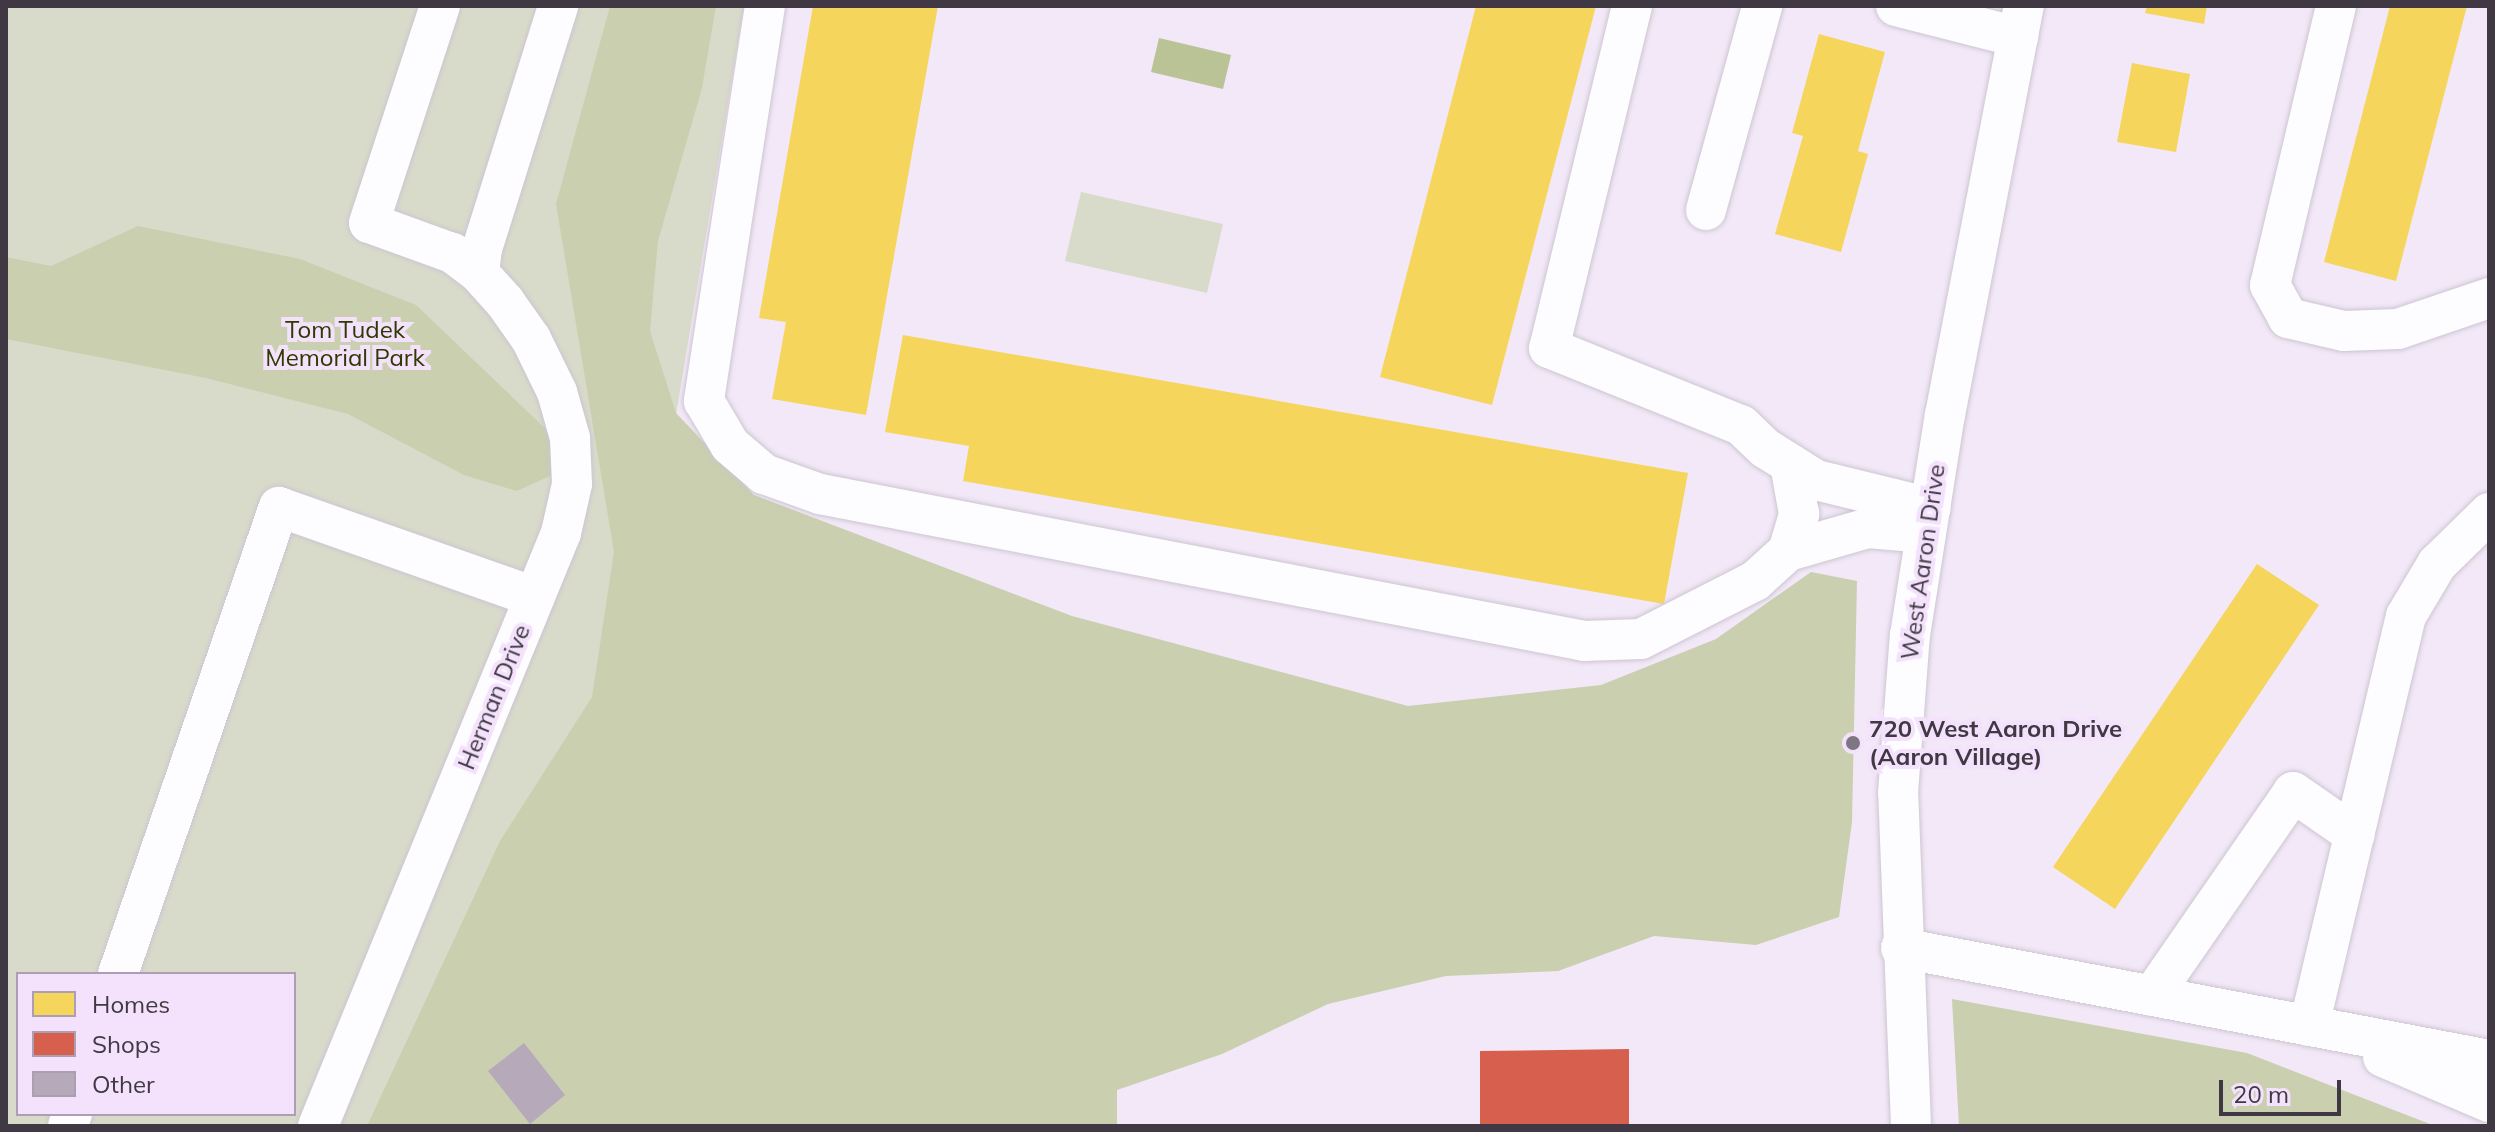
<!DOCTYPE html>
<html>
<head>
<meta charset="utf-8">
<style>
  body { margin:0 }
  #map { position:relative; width:2495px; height:1132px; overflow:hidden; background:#f2e8f7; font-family:Mulish,sans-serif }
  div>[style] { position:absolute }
  .green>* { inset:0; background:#d9dbca }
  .forest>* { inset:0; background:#c9cfaf }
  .water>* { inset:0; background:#b9c396 }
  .homes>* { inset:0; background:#f6d55c }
  .shops>* { inset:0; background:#d6604d }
  .building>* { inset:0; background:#b5a9ba }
  .roads { filter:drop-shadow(0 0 2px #cdc5d1) drop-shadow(0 0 2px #cdc5d1) }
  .minor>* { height:40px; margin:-20px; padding:0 20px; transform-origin:20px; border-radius:20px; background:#fdfcfe }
  .dots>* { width:22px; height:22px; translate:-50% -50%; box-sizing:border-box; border:4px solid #f4e2fd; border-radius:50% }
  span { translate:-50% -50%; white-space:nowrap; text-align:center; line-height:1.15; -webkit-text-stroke:8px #f4e2fd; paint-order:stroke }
  .park-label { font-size:24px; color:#2f3901 }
  .street-label { font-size:24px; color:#403943 }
  .poi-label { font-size:24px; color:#403943; font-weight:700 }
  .left { translate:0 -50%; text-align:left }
  .frame { position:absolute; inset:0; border:8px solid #403943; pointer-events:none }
  .legend { position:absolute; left:16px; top:972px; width:280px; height:144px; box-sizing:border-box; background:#f4e2fd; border:2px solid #ac9eb3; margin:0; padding:10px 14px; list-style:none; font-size:24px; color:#403943 }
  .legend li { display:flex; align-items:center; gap:16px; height:40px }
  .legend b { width:40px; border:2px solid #ac9eb3 }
  .scale { position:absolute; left:2219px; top:1080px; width:122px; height:36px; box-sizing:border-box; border:4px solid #403943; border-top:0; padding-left:10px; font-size:24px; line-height:28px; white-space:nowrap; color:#403943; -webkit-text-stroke:6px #f4e2fd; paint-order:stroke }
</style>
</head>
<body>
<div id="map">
  <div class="green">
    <i style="clip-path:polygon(evenodd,6px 6px,744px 6px,655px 541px,478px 1126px,6px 1126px,6px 6px,18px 974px,294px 974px,294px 1114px,18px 1114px,18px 974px)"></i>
    <i style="clip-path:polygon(1081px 192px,1223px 224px,1207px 293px,1065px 261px)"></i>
  </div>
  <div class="forest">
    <i style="clip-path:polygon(610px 6px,716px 6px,702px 88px,658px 241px,650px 331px,676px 413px,754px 495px,1072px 616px,1408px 706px,1601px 685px,1716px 639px,1811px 572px,1857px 581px,1852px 822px,1839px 917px,1756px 945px,1654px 936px,1558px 971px,1446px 976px,1328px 1004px,1222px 1054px,1117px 1090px,1117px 1126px,367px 1126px,500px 841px,592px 697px,614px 552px,556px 204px)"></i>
    <i style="clip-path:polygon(138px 226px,300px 259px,416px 305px,550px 433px,552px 475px,517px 491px,464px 475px,348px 414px,206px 378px,6px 339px,6px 257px,51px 266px)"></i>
    <i style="clip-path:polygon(1952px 999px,2247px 1053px,2435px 1126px,1959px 1126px)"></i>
  </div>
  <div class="water">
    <i style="clip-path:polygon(1159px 38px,1231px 55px,1223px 89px,1151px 72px)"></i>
  </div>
  <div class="homes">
    <i style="clip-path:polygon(813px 6px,938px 6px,866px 415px,772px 399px,786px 322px,759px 318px)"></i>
    <i style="clip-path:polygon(1476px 6px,1596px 6px,1492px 405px,1380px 377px)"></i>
    <i style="clip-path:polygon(2147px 6px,2207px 6px,2204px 24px,2145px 13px)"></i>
    <i style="clip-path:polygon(2390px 6px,2467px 6px,2396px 281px,2324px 262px)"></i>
    <i style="clip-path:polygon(1819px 34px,1885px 52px,1858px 151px,1868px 154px,1841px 252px,1775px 234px,1803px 136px,1792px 133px)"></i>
    <i style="clip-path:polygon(2132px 63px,2190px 74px,2176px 152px,2117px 142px)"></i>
    <i style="clip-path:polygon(903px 335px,1688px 473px,1664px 604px,963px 481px,969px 446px,885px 432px)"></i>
    <i style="clip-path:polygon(2257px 564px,2319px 605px,2115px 909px,2053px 867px)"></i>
  </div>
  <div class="shops">
    <i style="clip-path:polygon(1629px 1049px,1629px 1126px,1480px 1126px,1480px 1051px)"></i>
  </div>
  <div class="building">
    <i style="clip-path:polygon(524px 1043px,565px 1095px,530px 1124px,488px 1071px)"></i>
  </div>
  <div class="roads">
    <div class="minor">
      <i style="left:765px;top:6px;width:400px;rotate:98.8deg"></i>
      <i style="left:704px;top:401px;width:51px;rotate:59.4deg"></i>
      <i style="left:730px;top:445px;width:45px;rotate:40.5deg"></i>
      <i style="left:764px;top:474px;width:59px;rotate:19.7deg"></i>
      <i style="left:820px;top:494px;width:778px;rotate:10.89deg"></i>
      <i style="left:1584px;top:641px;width:57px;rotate:-2deg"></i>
      <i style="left:1641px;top:639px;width:128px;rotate:-27deg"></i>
      <i style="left:1755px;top:581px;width:45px;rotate:-42.3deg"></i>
      <i style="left:1788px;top:551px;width:83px;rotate:-16deg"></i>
      <i style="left:1868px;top:528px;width:58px;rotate:4.9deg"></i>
      <i style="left:1632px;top:6px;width:352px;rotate:103.6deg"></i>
      <i style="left:1549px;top:348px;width:207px;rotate:21.9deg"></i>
      <i style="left:1741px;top:425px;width:33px;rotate:44deg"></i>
      <i style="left:1765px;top:448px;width:60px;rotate:32.1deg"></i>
      <i style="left:1816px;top:480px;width:118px;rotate:13.7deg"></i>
      <i style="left:1896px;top:6px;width:126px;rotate:14.3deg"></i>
      <i style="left:2336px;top:6px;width:287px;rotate:103.3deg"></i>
      <i style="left:2270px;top:285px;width:38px;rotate:61deg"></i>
      <i style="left:2288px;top:318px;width:57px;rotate:13.1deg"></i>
      <i style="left:2344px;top:331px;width:54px;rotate:-2.1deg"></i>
      <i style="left:2398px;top:329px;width:96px;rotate:-18.8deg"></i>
      <i style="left:1706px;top:210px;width:212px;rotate:-74.6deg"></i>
      <i style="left:479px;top:273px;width:24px;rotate:-83deg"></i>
      <i style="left:482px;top:249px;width:255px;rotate:-72.6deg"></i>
      <i style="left:1788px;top:551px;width:39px;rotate:-73deg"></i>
      <i style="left:1799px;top:514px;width:51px;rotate:-100.2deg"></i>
      <i style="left:1901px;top:948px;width:599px;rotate:10.78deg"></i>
      <i style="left:118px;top:974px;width:494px;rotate:-71deg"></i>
      <i style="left:279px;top:507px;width:271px;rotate:19.4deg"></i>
      <i style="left:2152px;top:996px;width:248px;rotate:-55.3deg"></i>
      <i style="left:2293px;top:792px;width:75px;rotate:34.7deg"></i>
      <i style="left:2309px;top:1026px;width:421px;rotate:-76.7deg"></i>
      <i style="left:2406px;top:616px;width:61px;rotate:-59.2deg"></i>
      <i style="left:2437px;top:564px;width:73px;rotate:-44.4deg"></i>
      <i style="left:2383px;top:1057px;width:115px;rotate:23deg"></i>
      <i style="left:68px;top:1126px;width:13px;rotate:-72deg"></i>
      <i style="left:318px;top:1126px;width:641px;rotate:-67.72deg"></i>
      <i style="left:561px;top:533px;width:50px;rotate:-77.3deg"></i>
      <i style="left:572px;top:484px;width:46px;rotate:-92.5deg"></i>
      <i style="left:570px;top:438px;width:48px;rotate:-105.8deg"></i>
      <i style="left:557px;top:392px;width:59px;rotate:-116.1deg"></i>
      <i style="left:531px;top:339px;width:45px;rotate:-125.1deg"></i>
      <i style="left:505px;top:302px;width:39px;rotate:-132deg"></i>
      <i style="left:479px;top:273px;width:34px;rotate:-143deg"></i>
      <i style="left:452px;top:253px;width:88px;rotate:-160.1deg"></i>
      <i style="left:369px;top:223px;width:228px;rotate:-71.9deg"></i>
      <i style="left:1911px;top:1126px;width:333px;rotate:-92.2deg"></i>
      <i style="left:1898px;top:793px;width:158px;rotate:-85.7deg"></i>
      <i style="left:1910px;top:635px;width:223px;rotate:-81deg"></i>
      <i style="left:1945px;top:415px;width:417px;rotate:-79.1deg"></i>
    </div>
  </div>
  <div class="dots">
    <i style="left:1853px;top:743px;background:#7e7682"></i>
  </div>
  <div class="park-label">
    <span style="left:345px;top:344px">Tom Tudek<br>Memorial Park</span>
  </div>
  <div class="street-label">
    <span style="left:1923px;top:562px;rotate:-82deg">West Aaron Drive</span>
    <span style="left:494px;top:697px;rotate:-68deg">Herman Drive</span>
  </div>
  <div class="poi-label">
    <span class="left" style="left:1869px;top:743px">720 West Aaron Drive<br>(Aaron Village)</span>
  </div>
  <div class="frame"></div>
  <ul class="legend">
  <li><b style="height:22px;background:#f6d55c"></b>Homes</li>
  <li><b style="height:22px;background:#d6604d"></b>Shops</li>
  <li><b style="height:22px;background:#b5a9ba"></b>Other</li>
  </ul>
  <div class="scale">20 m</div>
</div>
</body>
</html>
